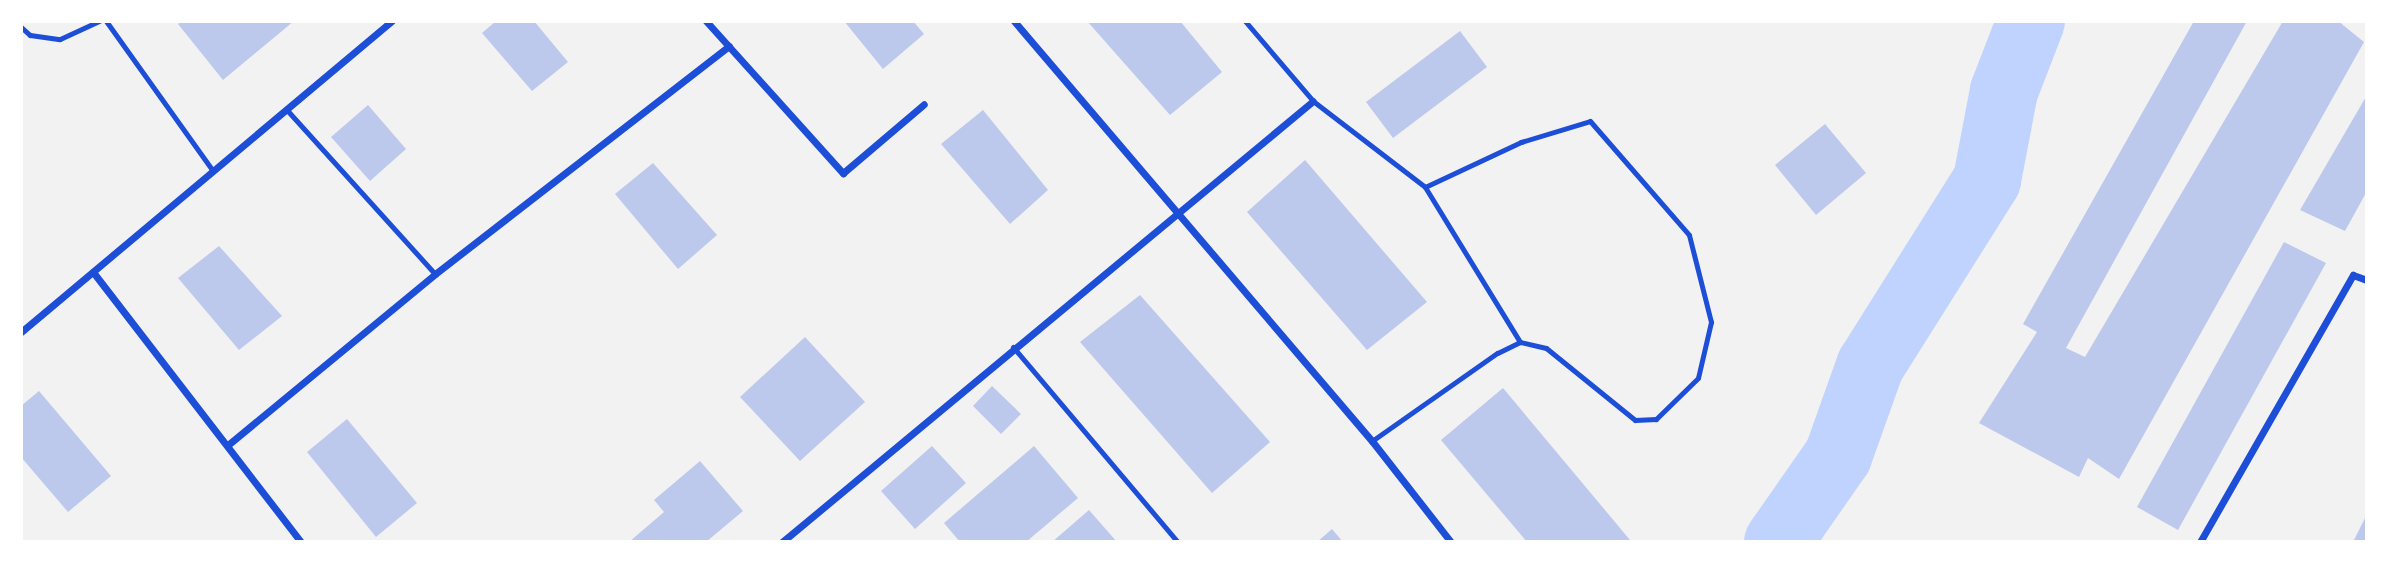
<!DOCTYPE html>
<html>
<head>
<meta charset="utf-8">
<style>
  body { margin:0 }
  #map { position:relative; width:2388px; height:563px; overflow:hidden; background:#f2f2f2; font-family:Roboto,sans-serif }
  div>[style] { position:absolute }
  .river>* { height:68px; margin:-34px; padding:0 34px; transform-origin:34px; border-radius:34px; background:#bfd3fe }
  .building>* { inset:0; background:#bdc9ec }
  .service>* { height:5px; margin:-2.5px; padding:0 2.5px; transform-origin:2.5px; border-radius:2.5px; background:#1d4ed8 }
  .minor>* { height:7px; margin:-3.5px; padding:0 3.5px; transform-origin:3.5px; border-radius:3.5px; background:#1d4ed8 }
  span { translate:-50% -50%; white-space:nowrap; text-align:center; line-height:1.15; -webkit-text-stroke:7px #fff; paint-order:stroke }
  .frame { position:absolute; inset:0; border:23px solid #fff; pointer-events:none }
</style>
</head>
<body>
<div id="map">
  <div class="river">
    <i style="left:1778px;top:542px;width:105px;rotate:-55.1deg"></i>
    <i style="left:1838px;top:456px;width:96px;rotate:-70.4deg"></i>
    <i style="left:1870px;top:366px;width:220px;rotate:-57.8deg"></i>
    <i style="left:1987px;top:180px;width:91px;rotate:-79.2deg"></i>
    <i style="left:2004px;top:91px;width:75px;rotate:-68.9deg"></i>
  </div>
  <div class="building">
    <i style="clip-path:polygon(181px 21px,294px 21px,223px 80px,178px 24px)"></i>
    <i style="clip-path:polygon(496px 21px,534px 21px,568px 62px,532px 91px,482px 33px)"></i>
    <i style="clip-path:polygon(844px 21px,913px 21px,924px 34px,883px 69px)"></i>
    <i style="clip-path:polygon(1087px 21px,1180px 21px,1222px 72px,1170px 115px)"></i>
    <i style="clip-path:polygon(2194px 21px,2247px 21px,2066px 348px,2085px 357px,2283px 21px,2338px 21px,2364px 42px,2119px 479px,2088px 458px,2079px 477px,1979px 423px,2037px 332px,2023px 324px)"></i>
    <i style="clip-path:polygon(1460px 31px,1487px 67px,1393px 138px,1366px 102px)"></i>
    <i style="clip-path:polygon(2367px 95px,2367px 191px,2345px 231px,2300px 210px)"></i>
    <i style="clip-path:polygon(368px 105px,406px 149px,370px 181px,331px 137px)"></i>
    <i style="clip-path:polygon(983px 110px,1048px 190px,1010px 224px,941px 144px)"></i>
    <i style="clip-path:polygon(1825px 124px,1866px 173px,1816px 215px,1775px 165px)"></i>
    <i style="clip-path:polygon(1305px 160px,1427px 302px,1367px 350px,1247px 212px)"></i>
    <i style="clip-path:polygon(653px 163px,717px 235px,678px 269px,615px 194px)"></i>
    <i style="clip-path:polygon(2284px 242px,2326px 263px,2178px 530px,2137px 507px)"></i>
    <i style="clip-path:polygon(219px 246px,282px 316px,239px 350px,178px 278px)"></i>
    <i style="clip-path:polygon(1140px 295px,1270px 442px,1212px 493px,1080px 342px)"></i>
    <i style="clip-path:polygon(805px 337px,865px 402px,800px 461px,740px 397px)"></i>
    <i style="clip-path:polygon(992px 386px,1021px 414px,1001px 434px,973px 406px)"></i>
    <i style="clip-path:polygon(1503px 388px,1630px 540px,1627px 542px,1527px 542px,1441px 440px)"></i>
    <i style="clip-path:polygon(39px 391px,111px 476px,68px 512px,21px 457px,21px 406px)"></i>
    <i style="clip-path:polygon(347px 419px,417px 503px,376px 537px,307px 452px)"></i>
    <i style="clip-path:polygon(932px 446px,966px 483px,915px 529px,881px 491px)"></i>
    <i style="clip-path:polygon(1034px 446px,1078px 498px,1026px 542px,960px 542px,944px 523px)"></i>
    <i style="clip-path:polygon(700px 461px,743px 511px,706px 542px,629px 542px,664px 512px,654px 500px)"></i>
    <i style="clip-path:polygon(1089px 510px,1117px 542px,1052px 542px)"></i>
    <i style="clip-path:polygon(2367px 514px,2367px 542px,2353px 542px)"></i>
    <i style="clip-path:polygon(1332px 529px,1343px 542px,1317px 542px)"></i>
  </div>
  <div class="service">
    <i style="left:106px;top:21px;width:184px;rotate:54.5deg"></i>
    <i style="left:1245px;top:21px;width:105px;rotate:49.6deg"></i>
    <i style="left:1313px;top:101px;width:141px;rotate:37.5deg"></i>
    <i style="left:1425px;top:187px;width:106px;rotate:-25.1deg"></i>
    <i style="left:1521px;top:142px;width:72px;rotate:-16.9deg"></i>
    <i style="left:1590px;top:121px;width:151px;rotate:49deg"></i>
    <i style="left:1689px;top:235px;width:90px;rotate:75.8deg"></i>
    <i style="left:1711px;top:322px;width:57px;rotate:103.1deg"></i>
    <i style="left:1698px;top:378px;width:59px;rotate:135.7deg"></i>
    <i style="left:1656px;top:419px;width:21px;rotate:177deg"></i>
    <i style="left:1635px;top:420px;width:114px;rotate:-141deg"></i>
    <i style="left:1546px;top:348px;width:27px;rotate:-167deg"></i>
    <i style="left:1520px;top:342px;width:25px;rotate:154deg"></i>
    <i style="left:1497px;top:353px;width:153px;rotate:144.9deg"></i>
    <i style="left:21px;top:27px;width:12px;rotate:42deg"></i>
    <i style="left:30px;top:35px;width:30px;rotate:8deg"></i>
    <i style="left:60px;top:39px;width:43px;rotate:-24.8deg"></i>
    <i style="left:286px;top:109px;width:222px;rotate:47.9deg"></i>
    <i style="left:1425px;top:187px;width:182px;rotate:58.5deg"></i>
    <i style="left:1013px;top:347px;width:255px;rotate:49.8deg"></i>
  </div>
  <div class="minor">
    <i style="left:706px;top:21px;width:205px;rotate:48deg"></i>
    <i style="left:843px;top:173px;width:106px;rotate:-40.4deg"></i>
    <i style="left:1014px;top:21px;width:552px;rotate:49.56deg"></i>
    <i style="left:1372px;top:441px;width:128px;rotate:52deg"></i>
    <i style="left:93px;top:272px;width:341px;rotate:52.4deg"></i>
    <i style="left:21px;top:332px;width:484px;rotate:-40deg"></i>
    <i style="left:229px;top:444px;width:267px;rotate:-39.5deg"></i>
    <i style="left:435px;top:274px;width:372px;rotate:-37.8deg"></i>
    <i style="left:782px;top:542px;width:690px;rotate:-39.71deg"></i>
    <i style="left:2200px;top:542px;width:308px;rotate:-60.2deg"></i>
    <i style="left:2353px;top:275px;width:15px;rotate:20deg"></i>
  </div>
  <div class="frame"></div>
</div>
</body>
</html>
